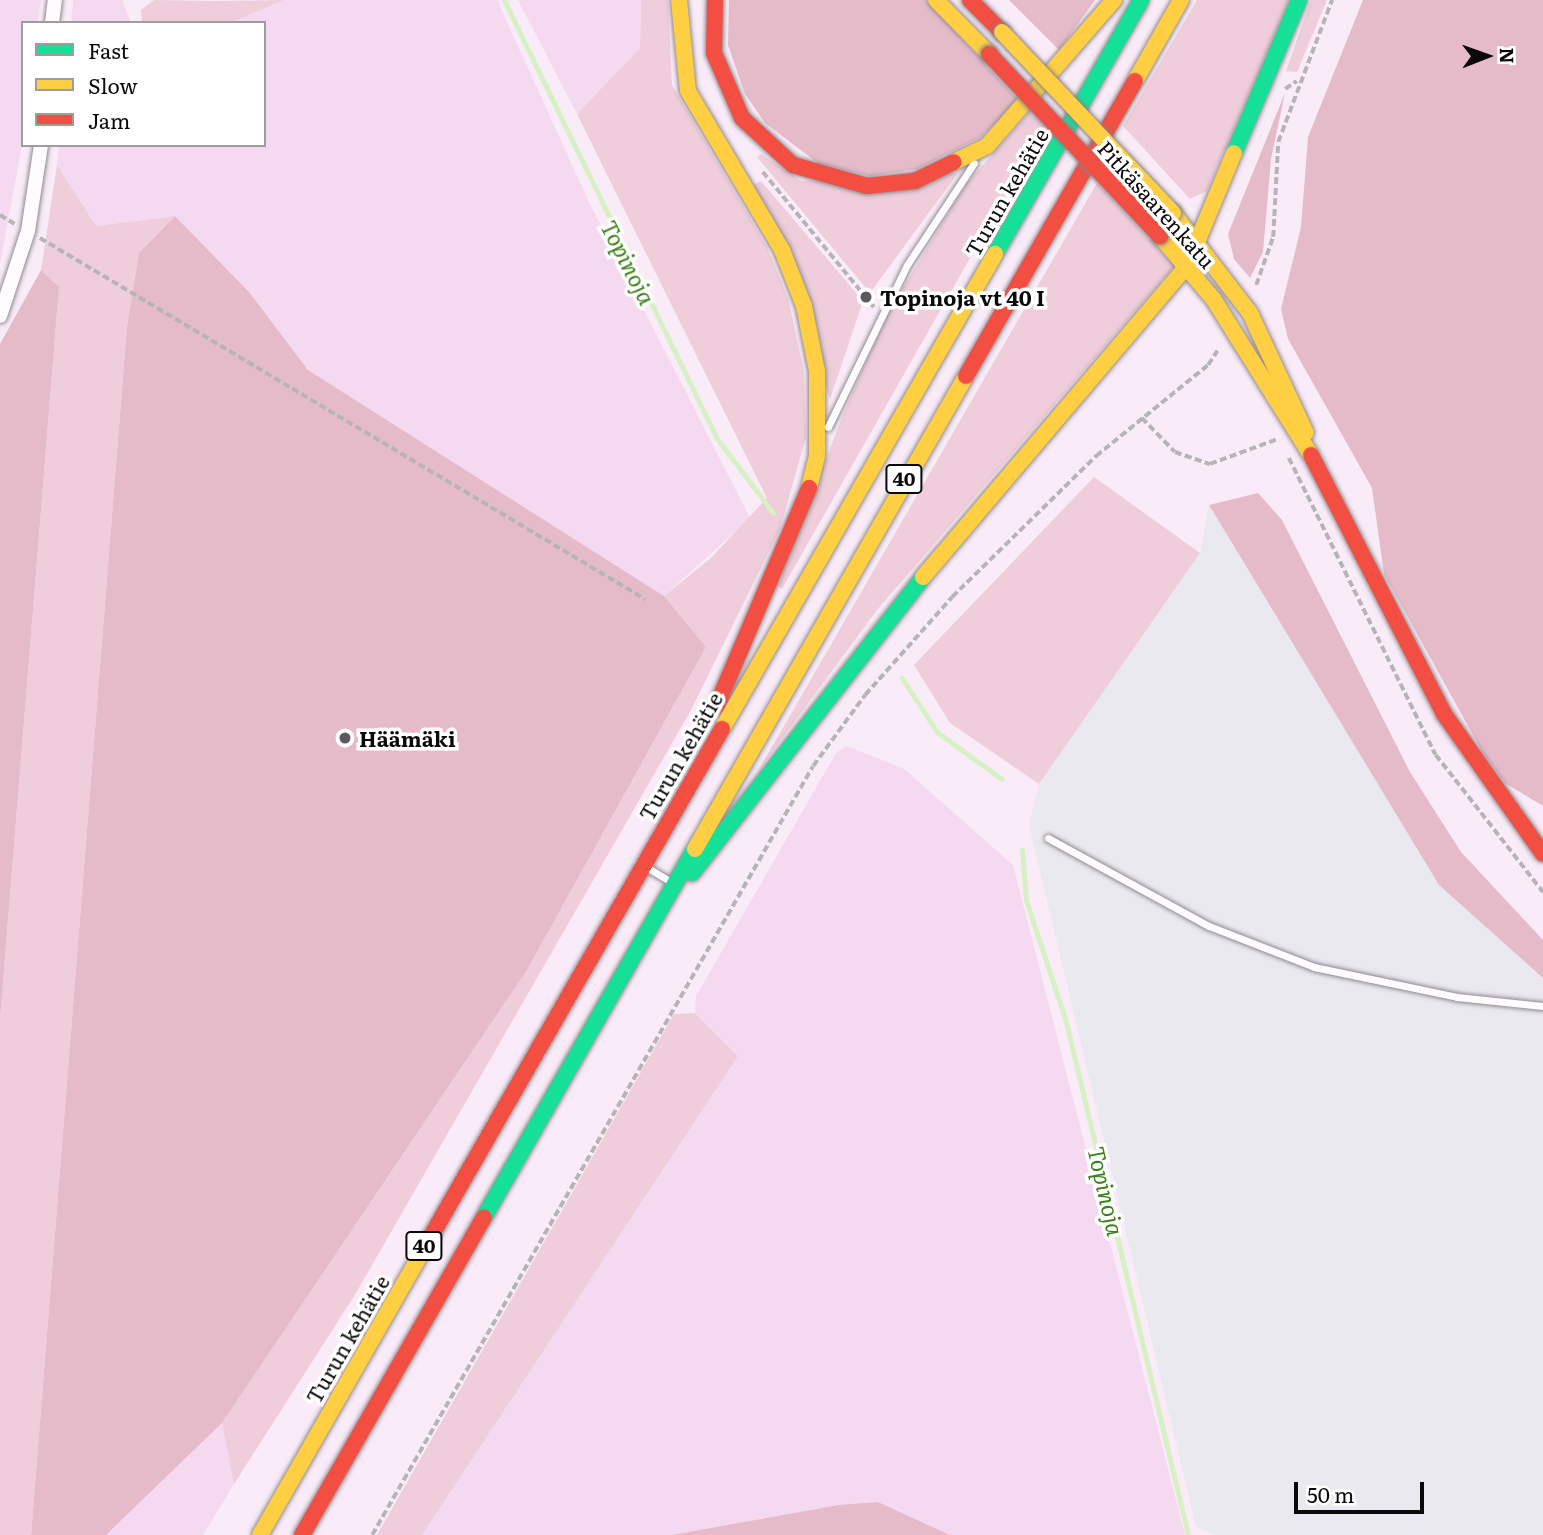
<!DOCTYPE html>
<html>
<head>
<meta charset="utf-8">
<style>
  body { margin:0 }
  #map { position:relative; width:1543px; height:1535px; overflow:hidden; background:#f9ecf8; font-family:Literata,serif }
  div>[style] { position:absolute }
  .industrial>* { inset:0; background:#eae9f0 }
  .farmland>* { inset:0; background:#f5d9f1 }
  .green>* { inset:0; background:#efcdda }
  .forest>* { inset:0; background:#e6bbc9 }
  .stream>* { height:5px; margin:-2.5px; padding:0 2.5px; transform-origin:2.5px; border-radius:2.5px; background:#d7f1c4 }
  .path>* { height:3.5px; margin-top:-1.75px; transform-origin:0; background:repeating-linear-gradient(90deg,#b6b4b6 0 7px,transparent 0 10.5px) }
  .roads { filter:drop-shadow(0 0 2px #918b91) drop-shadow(0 0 2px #918b91) }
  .lane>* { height:7px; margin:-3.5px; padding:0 3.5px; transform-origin:3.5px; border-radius:3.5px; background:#fefcfe }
  .street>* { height:14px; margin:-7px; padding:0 7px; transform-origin:7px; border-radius:7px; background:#fefcfe }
  .fast>* { height:16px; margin:-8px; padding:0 8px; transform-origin:8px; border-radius:8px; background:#16e098 }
  .slow>* { height:16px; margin:-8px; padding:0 8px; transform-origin:8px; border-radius:8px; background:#ffcf43 }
  .jam>* { height:16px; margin:-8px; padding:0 8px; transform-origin:8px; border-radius:8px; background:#f24e42 }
  .bridges { filter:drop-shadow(0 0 2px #888287) drop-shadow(0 0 2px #888287) }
  .slow-bridge>* { height:16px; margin:-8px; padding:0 8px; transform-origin:8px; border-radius:8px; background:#ffcf43 }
  .jam-bridge>* { height:16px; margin:-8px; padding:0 8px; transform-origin:8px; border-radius:8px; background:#f24e42 }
  .dots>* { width:19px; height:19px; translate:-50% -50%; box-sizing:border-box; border:4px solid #fff; border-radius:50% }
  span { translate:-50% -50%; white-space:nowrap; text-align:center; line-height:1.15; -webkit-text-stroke:7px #fff; paint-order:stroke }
  .shield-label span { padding:2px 5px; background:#fff; border:2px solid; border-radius:5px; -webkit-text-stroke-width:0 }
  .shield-label { font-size:19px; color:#090909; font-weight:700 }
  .street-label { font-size:21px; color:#090909 }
  .poi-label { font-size:21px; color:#090909; font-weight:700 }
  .left { translate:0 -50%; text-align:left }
  .water-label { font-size:23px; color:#3c8019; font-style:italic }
  .legend { position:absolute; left:21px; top:21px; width:245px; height:126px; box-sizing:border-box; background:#fff; border:2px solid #9d9d9d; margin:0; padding:9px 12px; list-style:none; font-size:21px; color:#090909 }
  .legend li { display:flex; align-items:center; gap:14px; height:35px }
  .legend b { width:35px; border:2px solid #9d9d9d }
  .north { position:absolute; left:1452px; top:21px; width:70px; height:70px; -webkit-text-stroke:5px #fff; paint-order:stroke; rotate:89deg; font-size:19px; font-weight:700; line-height:28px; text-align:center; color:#090909 }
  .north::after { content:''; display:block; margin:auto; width:24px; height:32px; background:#090909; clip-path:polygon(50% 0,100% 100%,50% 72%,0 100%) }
  .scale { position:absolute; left:1294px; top:1482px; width:130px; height:32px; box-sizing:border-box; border:4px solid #090909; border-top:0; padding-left:9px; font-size:21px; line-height:24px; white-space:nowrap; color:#090909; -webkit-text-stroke:5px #fff; paint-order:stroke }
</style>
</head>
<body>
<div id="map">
  <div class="industrial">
    <i style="clip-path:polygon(1209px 505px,1436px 879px,1543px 978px,1543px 1535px,1215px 1535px,1196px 1527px,1029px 825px,1039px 784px,1200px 553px)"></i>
  </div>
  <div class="farmland">
    <i style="clip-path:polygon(0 0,41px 0,38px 23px,23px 23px,23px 140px,0 264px)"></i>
    <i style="clip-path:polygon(73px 0,122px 0,131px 23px,71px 23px)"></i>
    <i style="clip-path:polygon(284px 0,497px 0,589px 202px,750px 518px,664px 596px,308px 370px,249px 292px,175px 216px,96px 226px,57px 165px,59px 145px,264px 145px,264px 23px,230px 23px)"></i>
    <i style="clip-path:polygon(518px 0,641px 0,640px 48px,577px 114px)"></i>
    <i style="clip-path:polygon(846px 746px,903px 768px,1013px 865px,1185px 1535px,950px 1535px,878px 1502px,672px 1535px,422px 1535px,738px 1056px,695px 1013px,696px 996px,836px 753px)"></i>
    <i style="clip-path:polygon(222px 1423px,234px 1484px,203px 1535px,106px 1535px)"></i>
  </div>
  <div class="green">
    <i style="clip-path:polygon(154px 0,214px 1px,284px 0,230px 23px,142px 23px,141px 10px)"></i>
    <i style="clip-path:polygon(641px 0,668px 0,672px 85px,767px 247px,788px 298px,804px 372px,806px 437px,780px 529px,691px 710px,356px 1293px,234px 1484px,222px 1423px,527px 970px,706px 647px,664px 596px,711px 558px,767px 498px,577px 114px,640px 48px)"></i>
    <i style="clip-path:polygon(1197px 0,1289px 0,1207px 191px,1190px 199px,1123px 126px)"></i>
    <i style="clip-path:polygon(1311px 0,1327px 0,1297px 72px,1286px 71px)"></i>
    <i style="clip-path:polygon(1030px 112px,1045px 126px,782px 589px,778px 586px,844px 412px,889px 311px,966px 184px)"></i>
    <i style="clip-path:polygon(761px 154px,801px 181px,958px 173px,870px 293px,757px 157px)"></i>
    <i style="clip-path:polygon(57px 165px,96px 226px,175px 216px,139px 253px,127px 326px,31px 1535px,0 1535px,0 1020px,59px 287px,41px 270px)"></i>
    <i style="clip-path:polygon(761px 181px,863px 301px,830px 399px,753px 185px)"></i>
    <i style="clip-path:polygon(1097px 183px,1174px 266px,877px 610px,758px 771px)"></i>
    <i style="clip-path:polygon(1094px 477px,1200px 553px,1039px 784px,950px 723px,914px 665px)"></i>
    <i style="clip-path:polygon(695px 1013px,738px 1056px,422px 1535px,377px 1535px,674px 1014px)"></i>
  </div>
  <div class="forest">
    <i style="clip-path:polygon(729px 0,926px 0,1019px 101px,981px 137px,917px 169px,871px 176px,819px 164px,765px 123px,745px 94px,728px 45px)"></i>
    <i style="clip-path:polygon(1009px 0,1095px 0,1059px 50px)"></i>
    <i style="clip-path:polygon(1363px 0,1543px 0,1543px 806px,1505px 783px,1483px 753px,1384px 574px,1372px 488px,1288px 339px,1281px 309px,1301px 227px,1308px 137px)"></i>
    <i style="clip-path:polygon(1285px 93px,1271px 159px,1263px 252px,1250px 278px,1234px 259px,1228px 234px)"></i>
    <i style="clip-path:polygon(175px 216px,249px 292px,308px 370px,664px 596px,706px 647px,527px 970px,222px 1423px,106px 1535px,31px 1535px,127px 326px,139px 253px)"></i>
    <i style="clip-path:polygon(41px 270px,59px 287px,0 1020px,0 344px)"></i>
    <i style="clip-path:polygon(1258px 493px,1282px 520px,1410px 772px,1461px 852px,1543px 940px,1543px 978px,1439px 885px,1209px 505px)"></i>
    <i style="clip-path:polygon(878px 1502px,950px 1535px,672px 1535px,839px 1505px)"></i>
  </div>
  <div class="stream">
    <i style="left:504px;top:0;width:486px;rotate:64.1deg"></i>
    <i style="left:716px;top:437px;width:95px;rotate:53.1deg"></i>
    <i style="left:902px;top:678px;width:64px;rotate:57.1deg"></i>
    <i style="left:937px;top:732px;width:80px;rotate:35.9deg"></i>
    <i style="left:1022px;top:850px;width:50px;rotate:85.4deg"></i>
    <i style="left:1026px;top:900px;width:128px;rotate:71.8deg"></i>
    <i style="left:1066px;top:1022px;width:527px;rotate:76.62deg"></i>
  </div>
  <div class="path">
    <i style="left:1285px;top:89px;width:14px;rotate:-34deg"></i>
    <i style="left:763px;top:172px;width:175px;rotate:50.6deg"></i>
    <i style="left:0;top:215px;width:17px;rotate:31deg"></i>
    <i style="left:40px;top:238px;width:705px;rotate:30.82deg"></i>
    <i style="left:1256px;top:285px;width:51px;rotate:-70.5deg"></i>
    <i style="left:1273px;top:237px;width:95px;rotate:-87deg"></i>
    <i style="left:1278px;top:142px;width:152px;rotate:-69.2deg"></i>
    <i style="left:1142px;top:418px;width:47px;rotate:45.9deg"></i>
    <i style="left:1175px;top:452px;width:37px;rotate:19deg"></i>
    <i style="left:1210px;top:464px;width:72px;rotate:-20.2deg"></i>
    <i style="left:1289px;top:458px;width:331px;rotate:63.7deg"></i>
    <i style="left:1436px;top:755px;width:174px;rotate:52deg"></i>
    <i style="left:372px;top:1535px;width:886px;rotate:-60.17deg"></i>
    <i style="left:813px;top:766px;width:88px;rotate:-53.8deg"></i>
    <i style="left:865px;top:695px;width:131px;rotate:-48.4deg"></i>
    <i style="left:952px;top:597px;width:202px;rotate:-44.4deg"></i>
    <i style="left:1096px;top:456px;width:144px;rotate:-39.1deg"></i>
    <i style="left:1208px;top:365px;width:17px;rotate:-57deg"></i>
  </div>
  <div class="roads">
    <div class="lane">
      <i style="left:828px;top:427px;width:180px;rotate:-64deg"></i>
      <i style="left:907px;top:265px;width:122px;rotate:-56.7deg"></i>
      <i style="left:1048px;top:838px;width:183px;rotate:28.7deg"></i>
      <i style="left:1209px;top:926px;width:113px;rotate:21.3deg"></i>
      <i style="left:1314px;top:967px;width:146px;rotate:11.8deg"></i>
      <i style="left:1457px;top:997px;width:86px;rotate:6deg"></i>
      <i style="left:648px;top:868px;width:27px;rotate:31deg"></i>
    </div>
    <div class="street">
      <i style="left:52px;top:23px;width:23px;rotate:-83deg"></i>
      <i style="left:0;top:316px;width:89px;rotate:-71.8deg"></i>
      <i style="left:28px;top:231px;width:87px;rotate:-81.4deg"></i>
    </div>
    <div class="fast">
      <i style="left:1234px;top:153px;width:166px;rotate:-67deg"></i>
      <i style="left:995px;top:254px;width:293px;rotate:-60.1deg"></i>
      <i style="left:692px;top:873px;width:375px;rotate:-52deg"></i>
      <i style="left:484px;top:1217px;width:424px;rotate:-60.2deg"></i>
    </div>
    <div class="slow">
      <i style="left:679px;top:0;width:91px;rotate:84.4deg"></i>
      <i style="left:688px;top:91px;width:185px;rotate:59.4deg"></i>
      <i style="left:782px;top:250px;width:60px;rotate:68.6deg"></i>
      <i style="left:804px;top:306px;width:66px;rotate:78.7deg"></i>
      <i style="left:817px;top:371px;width:85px;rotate:90deg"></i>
      <i style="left:817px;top:456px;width:33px;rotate:104deg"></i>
      <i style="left:936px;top:0;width:76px;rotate:45.5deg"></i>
      <i style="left:1135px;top:81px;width:93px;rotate:-60.4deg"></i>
      <i style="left:954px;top:162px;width:37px;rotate:-26deg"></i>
      <i style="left:987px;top:146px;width:194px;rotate:-49deg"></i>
      <i style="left:1173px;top:213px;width:126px;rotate:52.4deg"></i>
      <i style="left:1250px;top:313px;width:132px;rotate:65deg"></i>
      <i style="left:1160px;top:236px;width:84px;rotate:49.8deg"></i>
      <i style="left:1214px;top:300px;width:183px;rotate:58deg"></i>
      <i style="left:923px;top:577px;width:408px;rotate:-49.7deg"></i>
      <i style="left:1187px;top:266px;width:122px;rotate:-67.4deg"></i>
      <i style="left:722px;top:729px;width:548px;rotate:-60.11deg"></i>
      <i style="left:695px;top:849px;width:545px;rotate:-60.19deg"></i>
      <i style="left:260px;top:1535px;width:342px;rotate:-60.2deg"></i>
    </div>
    <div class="jam">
      <i style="left:715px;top:0;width:53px;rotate:91.1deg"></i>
      <i style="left:714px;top:53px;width:71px;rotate:66.7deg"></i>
      <i style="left:742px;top:118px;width:69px;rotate:42.7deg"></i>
      <i style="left:793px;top:165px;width:77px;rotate:15.8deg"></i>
      <i style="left:867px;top:186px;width:48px;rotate:-5.9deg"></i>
      <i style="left:915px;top:181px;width:43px;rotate:-26deg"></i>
      <i style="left:970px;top:0;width:45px;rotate:45deg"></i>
      <i style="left:966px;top:376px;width:340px;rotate:-60.2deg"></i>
      <i style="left:1311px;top:455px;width:291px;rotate:62.8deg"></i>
      <i style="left:1444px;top:714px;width:171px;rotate:54.7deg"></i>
      <i style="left:717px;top:705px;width:236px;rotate:-67deg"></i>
      <i style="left:430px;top:1238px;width:587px;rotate:-60.16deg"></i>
      <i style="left:302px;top:1535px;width:366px;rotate:-60.2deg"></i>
    </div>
  </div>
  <div class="bridges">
    <div class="slow-bridge">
      <i style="left:1002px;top:32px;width:249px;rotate:46.6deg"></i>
    </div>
    <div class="jam-bridge">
      <i style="left:989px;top:54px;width:250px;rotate:46.8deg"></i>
    </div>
  </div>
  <div class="dots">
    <i style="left:866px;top:297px;background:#5d585d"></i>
    <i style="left:345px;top:738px;background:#5d585d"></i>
  </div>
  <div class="shield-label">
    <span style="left:904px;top:479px">40</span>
    <span style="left:424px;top:1246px">40</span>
  </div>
  <div class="street-label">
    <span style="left:1006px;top:192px;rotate:-60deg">Turun kehätie</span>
    <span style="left:1157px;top:204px;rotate:48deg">Pitkäsaarenkatu</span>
    <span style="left:680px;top:756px;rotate:-60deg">Turun kehätie</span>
    <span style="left:347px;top:1339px;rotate:-60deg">Turun kehätie</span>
  </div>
  <div class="poi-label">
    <span class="left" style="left:880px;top:297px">Topinoja vt 40 I</span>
    <span class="left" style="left:359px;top:738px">Häämäki</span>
  </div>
  <div class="water-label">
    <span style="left:629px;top:262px;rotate:63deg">Topinoja</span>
    <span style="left:1107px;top:1191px;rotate:77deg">Topinoja</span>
  </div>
  <ul class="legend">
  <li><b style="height:9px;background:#16e098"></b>Fast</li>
  <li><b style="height:9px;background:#ffcf43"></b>Slow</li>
  <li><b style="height:9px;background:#f24e42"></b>Jam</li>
  </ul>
  <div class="north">N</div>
  <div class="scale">50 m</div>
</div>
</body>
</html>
